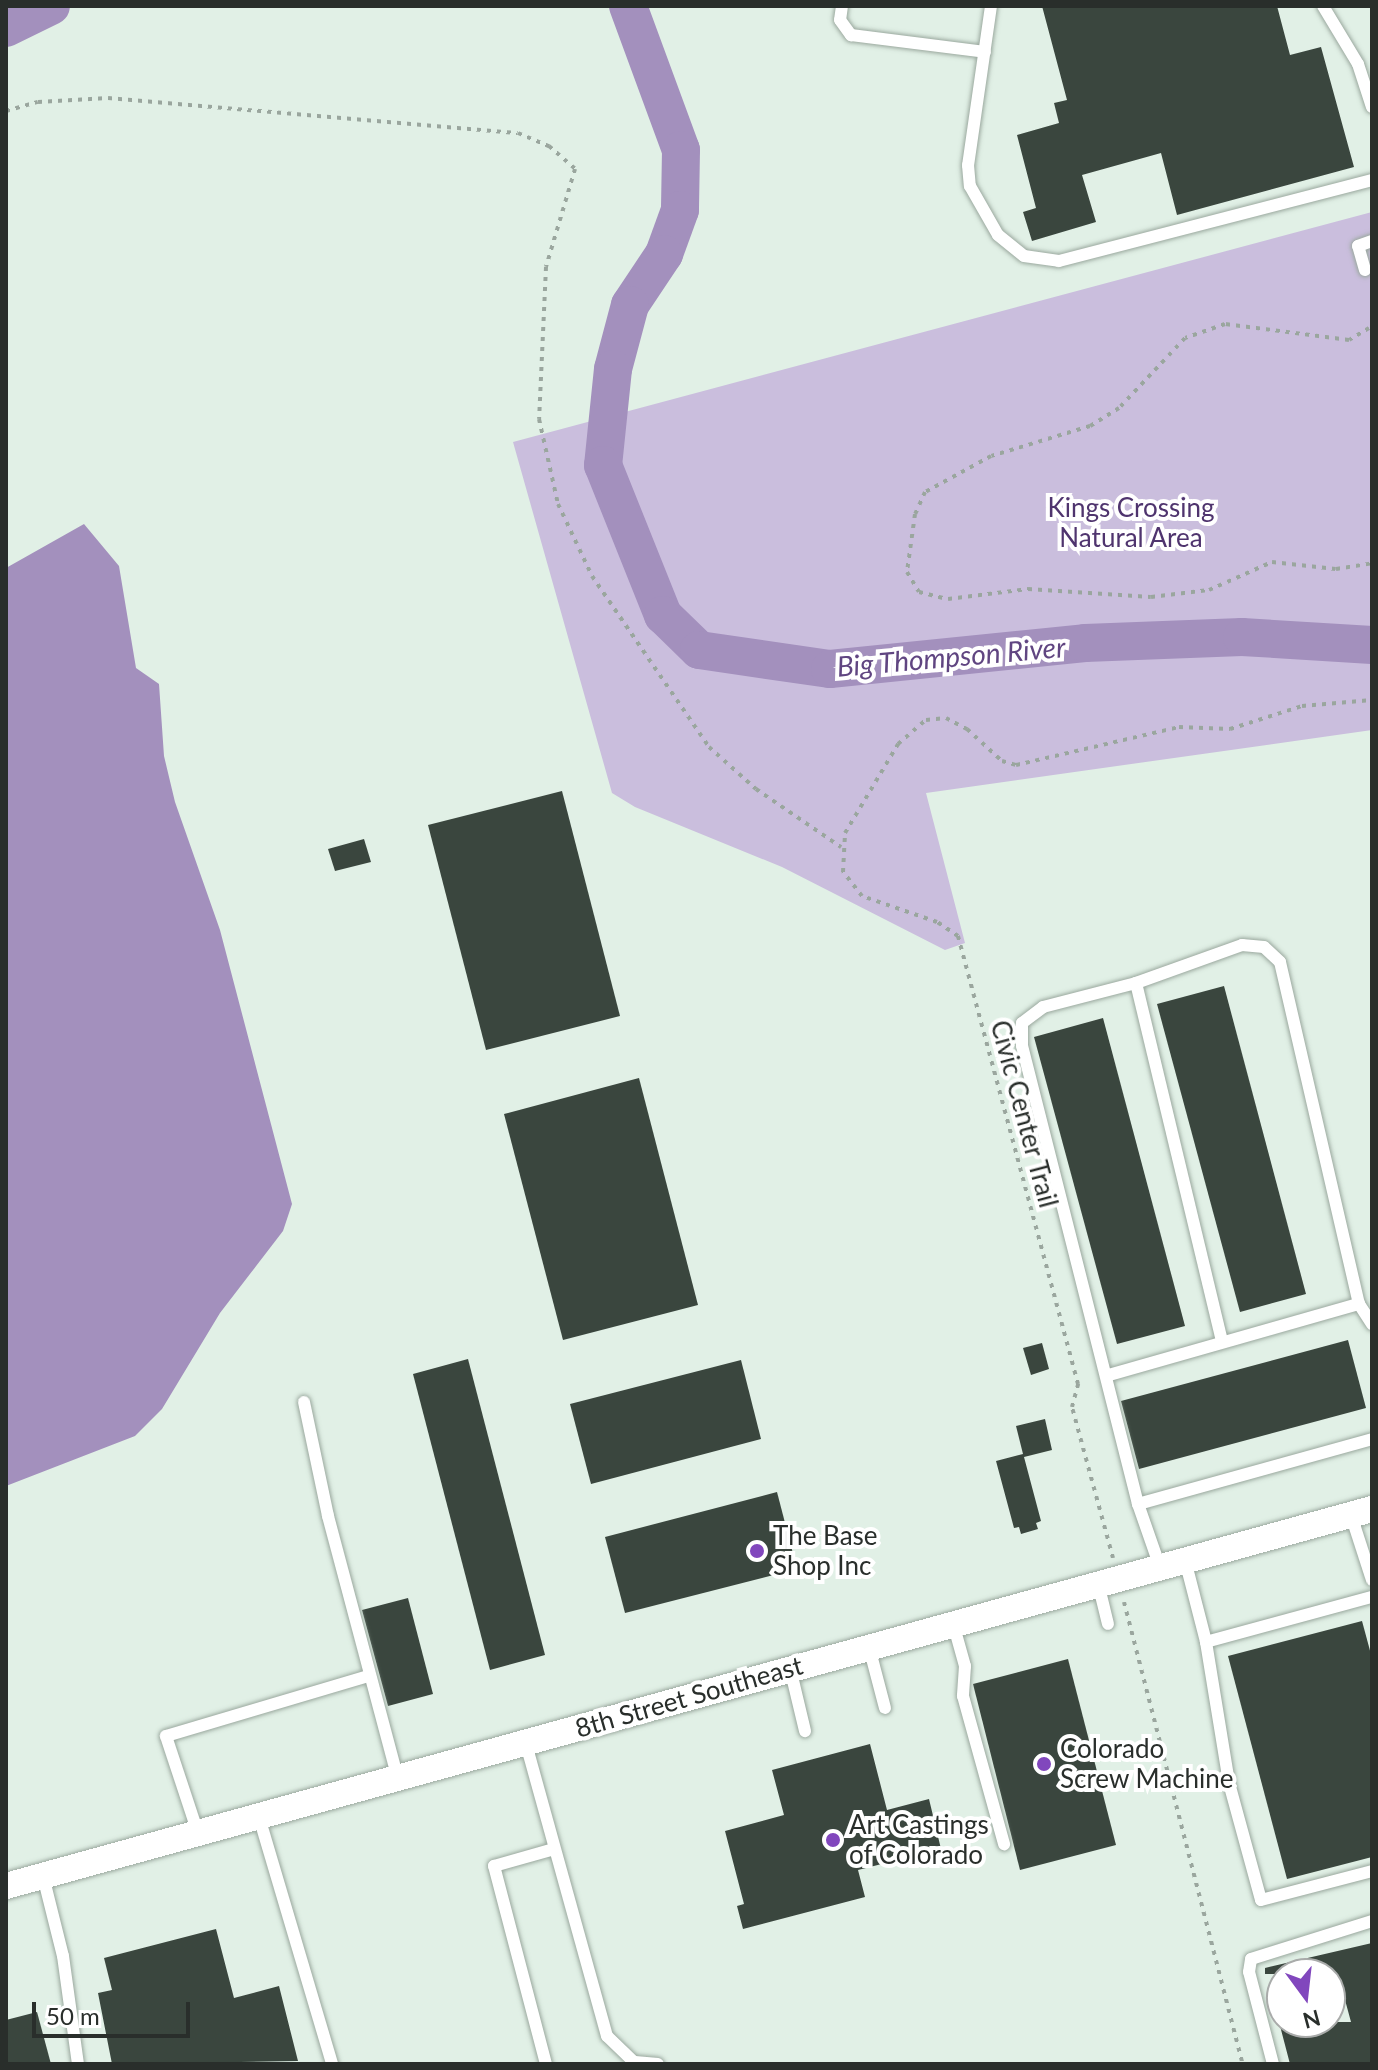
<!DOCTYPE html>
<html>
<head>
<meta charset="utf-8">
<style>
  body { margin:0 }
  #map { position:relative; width:1378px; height:2070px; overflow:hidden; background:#e1f0e6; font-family:Lato,sans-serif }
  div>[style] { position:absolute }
  .green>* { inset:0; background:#cabedd }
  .water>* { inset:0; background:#a390bd }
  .river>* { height:38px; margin:-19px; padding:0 19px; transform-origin:19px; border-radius:19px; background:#a390bd }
  .building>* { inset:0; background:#3a463e }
  .path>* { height:4px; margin-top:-2px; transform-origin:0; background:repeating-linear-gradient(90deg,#9aa69e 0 4px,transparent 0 10px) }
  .roads { filter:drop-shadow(0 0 2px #9aa89e) drop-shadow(0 0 2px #9aa89e) }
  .lane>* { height:12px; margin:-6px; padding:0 6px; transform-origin:6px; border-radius:6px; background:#fff }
  .street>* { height:26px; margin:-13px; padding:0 13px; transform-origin:13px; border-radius:13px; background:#fff }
  .dots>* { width:22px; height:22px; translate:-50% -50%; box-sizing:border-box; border:4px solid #fff; border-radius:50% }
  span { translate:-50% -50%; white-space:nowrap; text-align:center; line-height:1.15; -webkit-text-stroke:8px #fff; paint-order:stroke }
  .park-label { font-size:26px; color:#4f346e }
  .street-label { font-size:26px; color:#292e2b }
  .poi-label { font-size:26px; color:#292e2b }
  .left { translate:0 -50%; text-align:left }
  .water-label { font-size:28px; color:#604581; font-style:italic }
  .frame { position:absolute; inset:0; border:8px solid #292e2b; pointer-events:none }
  .north { position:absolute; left:1266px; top:1958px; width:80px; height:80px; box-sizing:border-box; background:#fff; border:2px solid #a9abaa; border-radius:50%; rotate:165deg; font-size:22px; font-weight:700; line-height:32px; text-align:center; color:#292e2b }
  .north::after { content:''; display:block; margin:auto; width:28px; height:36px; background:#8147bd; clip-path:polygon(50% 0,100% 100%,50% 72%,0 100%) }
  .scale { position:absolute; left:32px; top:2002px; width:158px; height:36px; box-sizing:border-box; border:4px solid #292e2b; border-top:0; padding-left:10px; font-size:24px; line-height:28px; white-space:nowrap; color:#292e2b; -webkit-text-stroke:6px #fff; paint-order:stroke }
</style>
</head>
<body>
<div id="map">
  <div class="green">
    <i style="clip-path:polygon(1372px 212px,1372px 730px,926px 793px,965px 943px,945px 950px,782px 867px,635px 807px,612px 793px,513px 442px)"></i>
  </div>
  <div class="water">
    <i style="clip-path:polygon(84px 524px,119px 566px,136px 668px,159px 684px,164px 756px,175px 802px,220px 930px,292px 1204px,283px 1231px,220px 1313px,162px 1409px,135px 1436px,6px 1486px,6px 568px)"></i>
  </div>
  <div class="river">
    <i style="left:628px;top:6px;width:153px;rotate:69.8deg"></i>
    <i style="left:681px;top:150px;width:60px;rotate:91deg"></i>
    <i style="left:680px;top:210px;width:47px;rotate:110deg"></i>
    <i style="left:664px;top:254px;width:61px;rotate:123.7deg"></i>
    <i style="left:630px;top:305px;width:66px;rotate:104.9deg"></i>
    <i style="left:613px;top:369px;width:97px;rotate:95.9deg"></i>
    <i style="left:603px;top:465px;width:162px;rotate:68.2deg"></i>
    <i style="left:663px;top:615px;width:50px;rotate:44.2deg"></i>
    <i style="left:699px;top:650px;width:132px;rotate:8.3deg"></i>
    <i style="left:830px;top:669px;width:256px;rotate:-5.8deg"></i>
    <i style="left:1085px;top:643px;width:157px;rotate:-2.2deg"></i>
    <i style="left:1242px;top:637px;width:130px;rotate:3.5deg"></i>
    <i style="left:6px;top:28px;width:50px;rotate:-26.1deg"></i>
  </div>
  <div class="building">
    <i style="clip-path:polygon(1042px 6px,1277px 6px,1290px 55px,1321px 47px,1354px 167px,1177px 215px,1161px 153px,1082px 175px,1096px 222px,1032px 241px,1023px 212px,1036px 208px,1017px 135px,1059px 123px,1054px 103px,1067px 100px)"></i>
    <i style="clip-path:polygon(562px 791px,620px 1016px,486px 1050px,428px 825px)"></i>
    <i style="clip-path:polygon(364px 839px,371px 862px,335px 871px,328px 849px)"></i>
    <i style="clip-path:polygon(1224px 986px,1306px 1294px,1240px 1312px,1157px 1004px)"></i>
    <i style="clip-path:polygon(1103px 1018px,1185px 1326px,1117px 1344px,1034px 1037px)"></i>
    <i style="clip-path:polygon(639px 1078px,698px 1305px,563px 1340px,504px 1114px)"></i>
    <i style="clip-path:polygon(1348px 1340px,1366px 1408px,1139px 1469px,1121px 1401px)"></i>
    <i style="clip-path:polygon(1042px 1343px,1049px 1369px,1031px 1375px,1023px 1348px)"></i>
    <i style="clip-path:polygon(468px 1359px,545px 1655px,490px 1670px,413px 1374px)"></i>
    <i style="clip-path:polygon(741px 1360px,761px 1439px,591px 1484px,570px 1404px)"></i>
    <i style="clip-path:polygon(1045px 1419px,1052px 1450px,1024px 1457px,1041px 1521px,1036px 1523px,1038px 1529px,1021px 1534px,1019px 1527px,1014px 1528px,996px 1461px,1023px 1454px,1016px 1426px)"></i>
    <i style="clip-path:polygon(777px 1492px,797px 1569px,625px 1613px,605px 1537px)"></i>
    <i style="clip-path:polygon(408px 1598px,433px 1694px,388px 1706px,362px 1610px)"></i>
    <i style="clip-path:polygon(1362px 1621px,1372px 1658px,1372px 1857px,1287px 1879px,1228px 1656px)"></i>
    <i style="clip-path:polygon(1068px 1659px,1116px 1845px,1020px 1870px,973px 1684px)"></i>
    <i style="clip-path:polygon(870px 1744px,887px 1810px,929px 1799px,941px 1849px,858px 1870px,865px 1897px,743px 1929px,737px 1906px,744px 1904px,725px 1831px,784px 1815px,772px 1770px)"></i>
    <i style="clip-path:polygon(216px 1929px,234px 1998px,279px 1986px,298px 2061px,112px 2064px,98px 1993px,112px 1990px,104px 1958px)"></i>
    <i style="clip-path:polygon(1372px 1943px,1372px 2064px,1290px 2064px,1279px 2022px,1351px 2022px,1338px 1974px,1265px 1974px,1265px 1968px)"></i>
    <i style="clip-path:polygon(37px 2012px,51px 2064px,6px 2064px,6px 2020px)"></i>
  </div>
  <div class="path">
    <i style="left:6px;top:111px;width:33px;rotate:-16deg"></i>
    <i style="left:38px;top:102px;width:70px;rotate:-3.3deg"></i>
    <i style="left:108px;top:98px;width:411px;rotate:4.9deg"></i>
    <i style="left:518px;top:133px;width:34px;rotate:23deg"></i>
    <i style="left:549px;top:146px;width:35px;rotate:41deg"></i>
    <i style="left:575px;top:169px;width:102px;rotate:106.5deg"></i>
    <i style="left:546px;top:267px;width:152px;rotate:92.6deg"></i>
    <i style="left:539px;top:419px;width:87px;rotate:77.4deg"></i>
    <i style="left:558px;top:504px;width:80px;rotate:64.7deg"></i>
    <i style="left:592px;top:576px;width:207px;rotate:55.6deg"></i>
    <i style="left:709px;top:747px;width:63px;rotate:41.8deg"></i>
    <i style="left:756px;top:789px;width:103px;rotate:34.3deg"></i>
    <i style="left:1372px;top:306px;width:39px;rotate:90deg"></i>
    <i style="left:1369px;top:328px;width:23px;rotate:149deg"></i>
    <i style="left:1349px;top:340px;width:125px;rotate:-172.6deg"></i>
    <i style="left:1225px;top:324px;width:42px;rotate:160.7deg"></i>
    <i style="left:1185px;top:338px;width:96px;rotate:133.3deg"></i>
    <i style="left:1119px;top:408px;width:34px;rotate:148deg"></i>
    <i style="left:1090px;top:426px;width:103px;rotate:163.1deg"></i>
    <i style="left:991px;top:456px;width:75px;rotate:151.4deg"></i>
    <i style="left:925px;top:492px;width:24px;rotate:114deg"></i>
    <i style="left:915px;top:514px;width:59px;rotate:97.9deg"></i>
    <i style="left:907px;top:572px;width:23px;rotate:59deg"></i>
    <i style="left:919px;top:592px;width:30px;rotate:14deg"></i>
    <i style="left:948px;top:599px;width:81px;rotate:-7.1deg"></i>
    <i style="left:1028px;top:589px;width:123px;rotate:3.7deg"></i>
    <i style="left:1151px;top:597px;width:58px;rotate:-6.9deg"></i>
    <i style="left:1209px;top:590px;width:69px;rotate:-24deg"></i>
    <i style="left:1272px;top:562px;width:64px;rotate:6.2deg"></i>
    <i style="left:1336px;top:569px;width:36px;rotate:-9deg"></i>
    <i style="left:1113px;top:1558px;width:156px;rotate:-105.2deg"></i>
    <i style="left:1072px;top:1407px;width:24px;rotate:-75deg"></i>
    <i style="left:1078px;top:1384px;width:464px;rotate:-105deg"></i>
    <i style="left:958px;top:936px;width:25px;rotate:-146deg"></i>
    <i style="left:937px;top:922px;width:79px;rotate:-160.9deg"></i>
    <i style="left:862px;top:896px;width:31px;rotate:-128deg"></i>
    <i style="left:843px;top:872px;width:39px;rotate:-87deg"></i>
    <i style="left:845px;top:833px;width:104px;rotate:-59.2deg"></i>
    <i style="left:898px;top:744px;width:37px;rotate:-41deg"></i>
    <i style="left:926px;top:720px;width:20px;rotate:-6deg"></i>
    <i style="left:946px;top:718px;width:24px;rotate:28deg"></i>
    <i style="left:967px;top:729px;width:47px;rotate:42.4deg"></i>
    <i style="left:1002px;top:761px;width:15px;rotate:16deg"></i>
    <i style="left:1016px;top:765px;width:167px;rotate:-13.1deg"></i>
    <i style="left:1179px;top:727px;width:51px;rotate:2.2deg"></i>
    <i style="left:1230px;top:729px;width:76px;rotate:-17.7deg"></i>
    <i style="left:1302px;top:706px;width:70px;rotate:-4.9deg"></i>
    <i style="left:1124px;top:1602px;width:477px;rotate:75.6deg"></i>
  </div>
  <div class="roads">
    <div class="lane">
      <i style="left:842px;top:6px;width:14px;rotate:98deg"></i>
      <i style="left:840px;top:20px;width:19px;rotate:54deg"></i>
      <i style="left:851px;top:35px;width:135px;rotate:7.2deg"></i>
      <i style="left:991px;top:6px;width:161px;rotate:98.2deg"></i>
      <i style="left:968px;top:165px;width:21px;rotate:85deg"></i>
      <i style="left:970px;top:186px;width:56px;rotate:60.3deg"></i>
      <i style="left:998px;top:235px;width:33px;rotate:39deg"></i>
      <i style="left:1024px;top:256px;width:35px;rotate:8deg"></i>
      <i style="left:1059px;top:261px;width:323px;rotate:-14.5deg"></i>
      <i style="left:1323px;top:6px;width:68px;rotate:58.9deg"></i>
      <i style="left:1358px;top:64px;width:45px;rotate:72deg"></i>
      <i style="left:1365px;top:270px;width:25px;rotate:-106deg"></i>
      <i style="left:1358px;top:246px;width:15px;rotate:-20deg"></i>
      <i style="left:1136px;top:983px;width:369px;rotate:76.5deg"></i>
      <i style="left:1109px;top:1375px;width:260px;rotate:-15.9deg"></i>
      <i style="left:304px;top:1402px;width:116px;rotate:78.1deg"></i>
      <i style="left:328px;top:1516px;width:272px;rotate:75.1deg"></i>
      <i style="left:1138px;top:1504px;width:243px;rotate:-15.5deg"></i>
      <i style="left:1351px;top:1515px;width:68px;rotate:72.1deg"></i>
      <i style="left:1185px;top:1560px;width:85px;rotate:75.6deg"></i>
      <i style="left:1206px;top:1642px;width:143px;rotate:80.7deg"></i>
      <i style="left:1229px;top:1783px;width:121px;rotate:74.7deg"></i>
      <i style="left:1261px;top:1900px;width:115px;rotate:-14.6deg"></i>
      <i style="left:1160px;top:1567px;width:67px;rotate:-109.2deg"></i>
      <i style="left:1138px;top:1504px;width:472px;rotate:-104.2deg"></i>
      <i style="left:1022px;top:1046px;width:23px;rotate:-90deg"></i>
      <i style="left:1022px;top:1023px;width:26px;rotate:-37deg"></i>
      <i style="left:1043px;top:1007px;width:96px;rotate:-14.5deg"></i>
      <i style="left:1136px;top:983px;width:113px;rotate:-19.7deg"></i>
      <i style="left:1242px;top:945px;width:22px;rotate:5deg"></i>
      <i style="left:1264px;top:947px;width:22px;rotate:43deg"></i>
      <i style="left:1280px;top:962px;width:351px;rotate:77deg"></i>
      <i style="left:1359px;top:1304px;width:24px;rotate:57deg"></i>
      <i style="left:1098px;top:1583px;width:42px;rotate:76.3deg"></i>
      <i style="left:953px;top:1623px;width:45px;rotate:74.4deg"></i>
      <i style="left:965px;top:1666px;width:30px;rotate:94deg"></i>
      <i style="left:963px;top:1696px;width:154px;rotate:74.5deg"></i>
      <i style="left:1206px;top:1642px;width:172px;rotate:-15.2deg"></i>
      <i style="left:869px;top:1647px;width:63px;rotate:75.3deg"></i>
      <i style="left:790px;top:1668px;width:65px;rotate:76.6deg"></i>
      <i style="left:526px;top:1744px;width:303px;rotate:74.5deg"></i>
      <i style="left:607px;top:2036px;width:40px;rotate:44deg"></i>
      <i style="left:259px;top:1817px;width:258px;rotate:73.5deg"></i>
      <i style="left:198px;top:1833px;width:102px;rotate:-108.3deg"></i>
      <i style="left:166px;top:1736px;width:212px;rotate:-16.5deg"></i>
      <i style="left:43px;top:1876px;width:82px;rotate:76deg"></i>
      <i style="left:63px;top:1956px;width:109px;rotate:82.1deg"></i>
      <i style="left:635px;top:2062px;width:23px;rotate:5deg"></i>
      <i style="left:546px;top:2064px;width:205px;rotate:-104.7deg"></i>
      <i style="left:494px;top:1866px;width:62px;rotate:-15.8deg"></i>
      <i style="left:1273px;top:2064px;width:95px;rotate:-104.6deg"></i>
      <i style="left:1249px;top:1972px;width:13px;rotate:-81deg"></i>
      <i style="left:1251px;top:1959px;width:127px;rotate:-17.4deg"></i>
    </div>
    <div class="street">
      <i style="left:6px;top:1886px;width:1417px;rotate:-15.43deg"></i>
    </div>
  </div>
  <div class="dots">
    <i style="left:757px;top:1551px;background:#8147bd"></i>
    <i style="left:1044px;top:1764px;background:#8147bd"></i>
    <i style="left:833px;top:1840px;background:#8147bd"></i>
  </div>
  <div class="park-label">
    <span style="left:1131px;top:523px">Kings Crossing<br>Natural Area</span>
  </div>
  <div class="street-label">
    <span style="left:1024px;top:1114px;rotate:75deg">Civic Center Trail</span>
    <span style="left:689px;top:1697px;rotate:-16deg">8th Street Southeast</span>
  </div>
  <div class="poi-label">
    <span class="left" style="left:773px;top:1551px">The Base<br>Shop Inc</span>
    <span class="left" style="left:1060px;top:1764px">Colorado<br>Screw Machine</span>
    <span class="left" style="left:849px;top:1840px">Art Castings<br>of Colorado</span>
  </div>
  <div class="water-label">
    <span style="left:951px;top:656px;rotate:-5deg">Big Thompson River</span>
  </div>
  <div class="frame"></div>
  <div class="north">N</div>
  <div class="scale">50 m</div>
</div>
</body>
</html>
